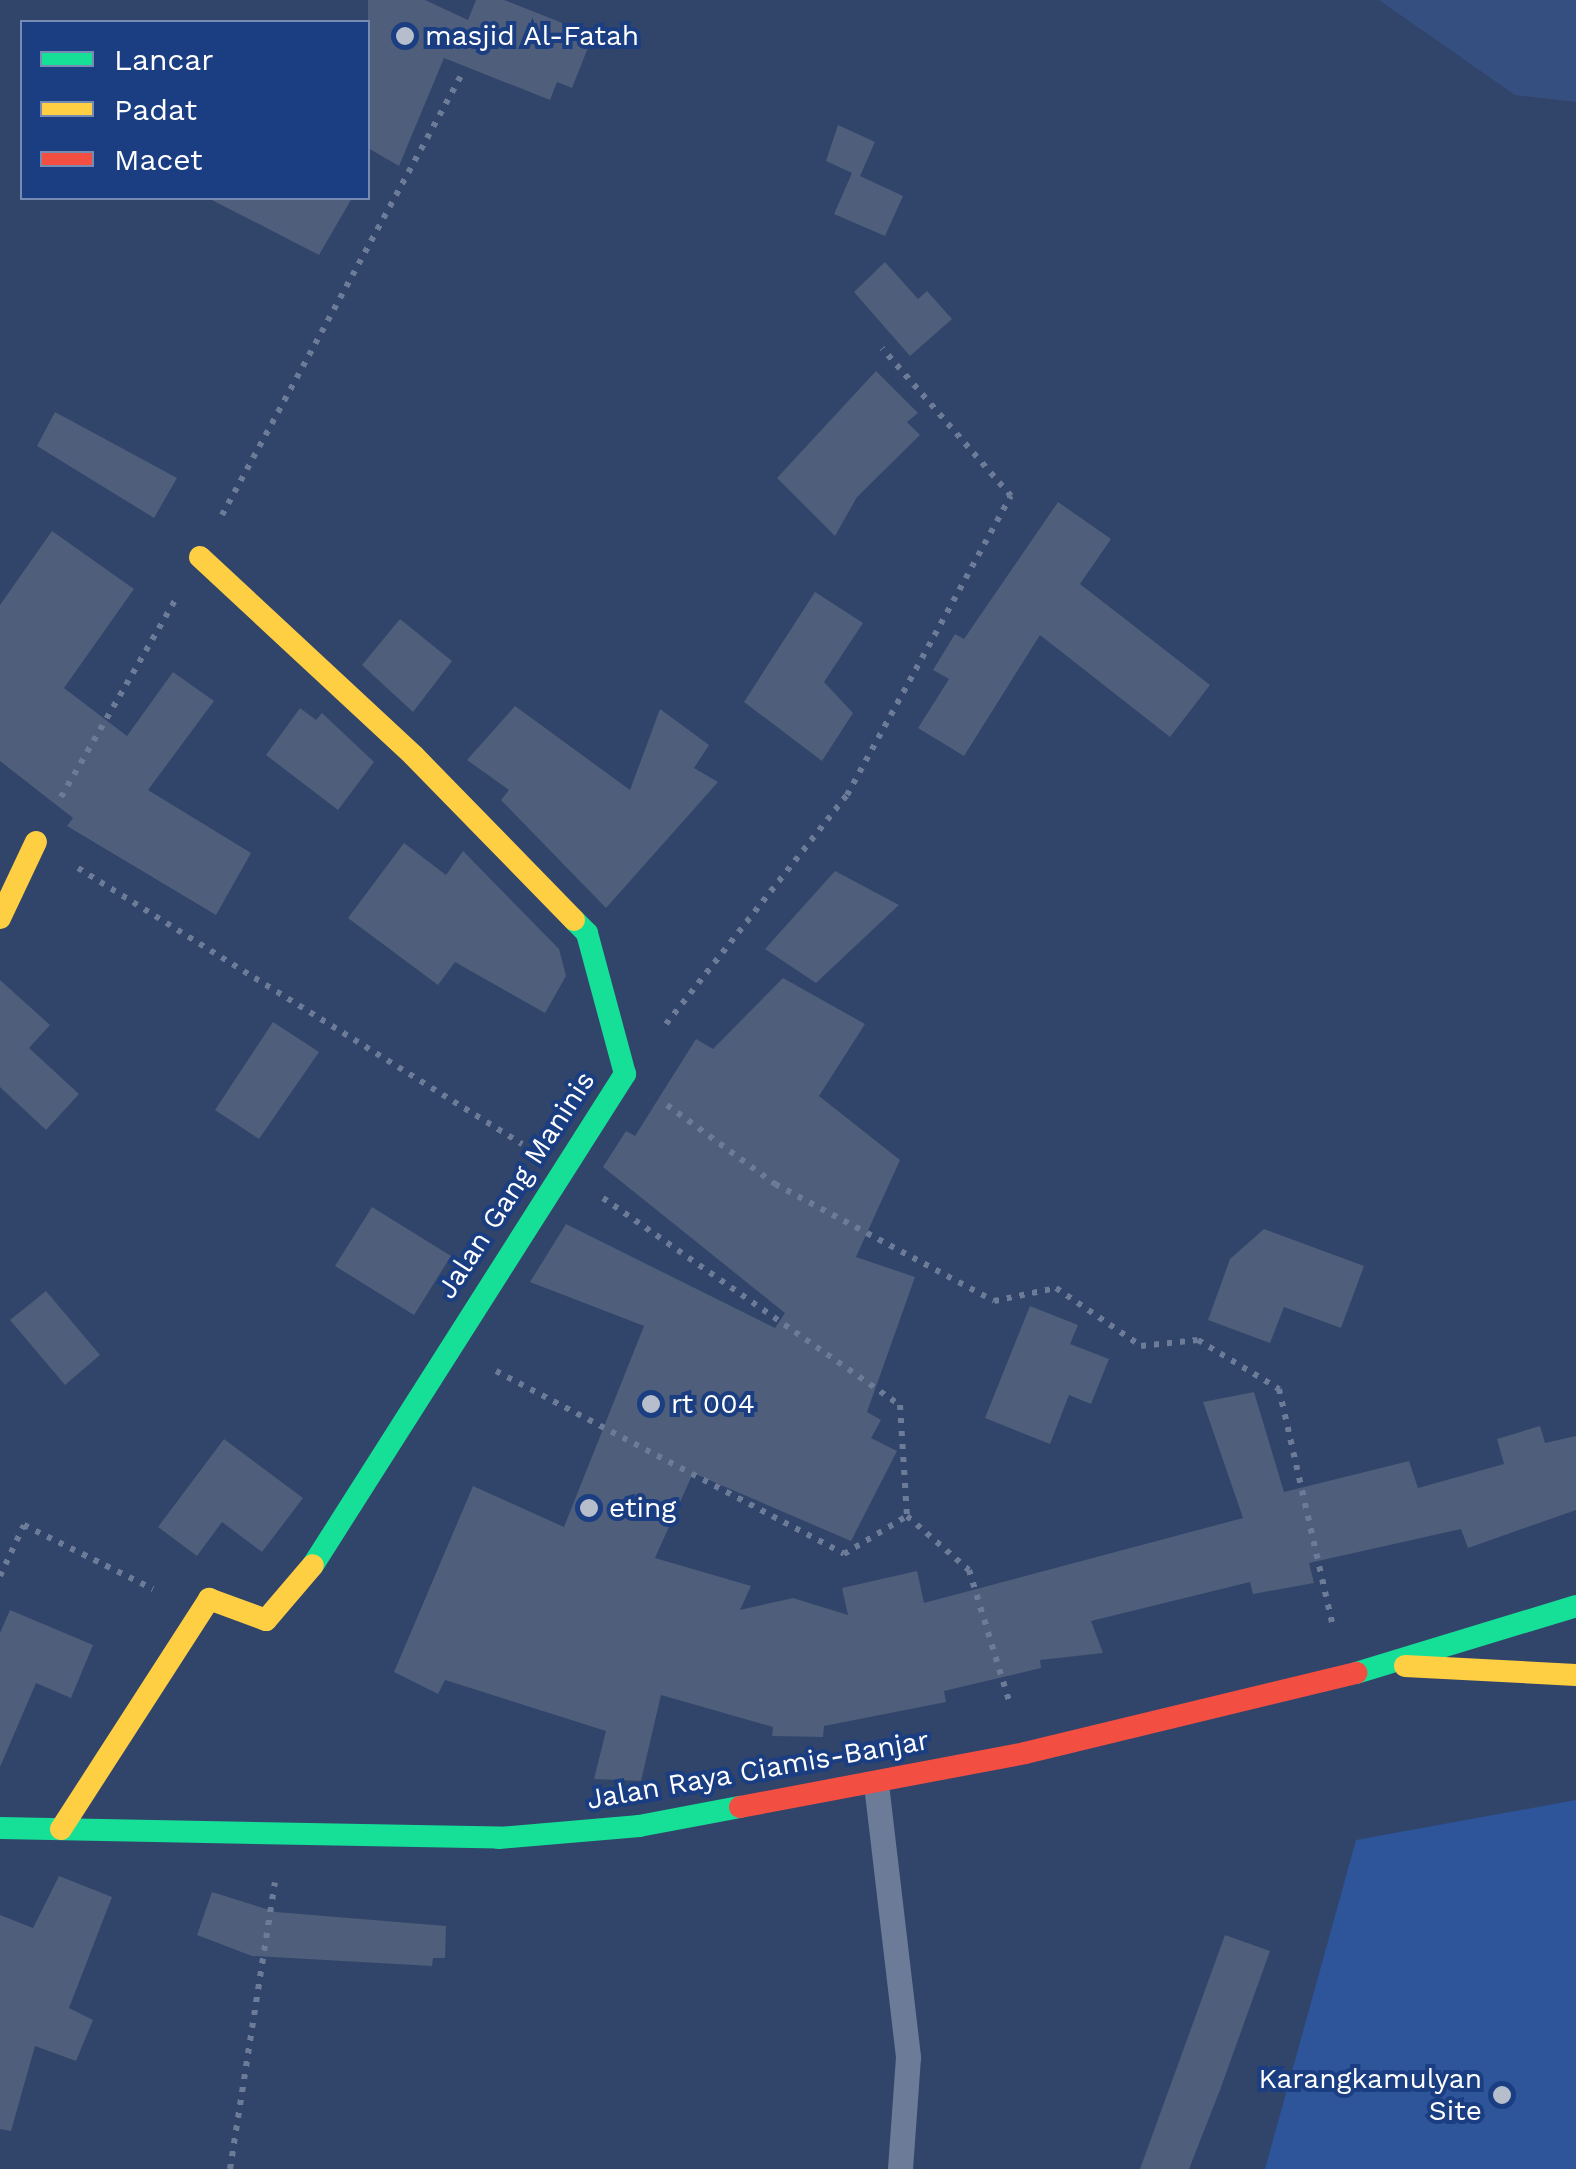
<!DOCTYPE html>
<html>
<head>
<meta charset="utf-8">
<style>
  body { margin:0 }
  #map { position:relative; width:1576px; height:2169px; overflow:hidden; background:#31456a; font-family:"Work Sans",sans-serif }
  div>[style] { position:absolute }
  .green>* { inset:0; background:#2e5499 }
  .water>* { inset:0; background:#354f80 }
  .building>* { inset:0; background:#4e5e7b }
  .path>* { height:6px; margin-top:-3px; transform-origin:0; background:repeating-linear-gradient(90deg,#6c7c98 0 5px,transparent 0 13px) }
  .lane>* { height:25px; margin:-12.5px; padding:0 12.5px; transform-origin:12.5px; border-radius:12.5px; background:#6c7c98 }
  .fast>* { height:22px; margin:-11px; padding:0 11px; transform-origin:11px; border-radius:11px; background:#16e098 }
  .slow>* { height:22px; margin:-11px; padding:0 11px; transform-origin:11px; border-radius:11px; background:#ffcf43 }
  .jam>* { height:22px; margin:-11px; padding:0 11px; transform-origin:11px; border-radius:11px; background:#f24e42 }
  .dots>* { width:28px; height:28px; translate:-50% -50%; box-sizing:border-box; border:5px solid #1a3e81; border-radius:50% }
  span { translate:-50% -50%; white-space:nowrap; text-align:center; line-height:1.15; -webkit-text-stroke:8px #1a3e81; paint-order:stroke }
  .poi-label { font-size:28px; color:#fff }
  .left { translate:0 -50%; text-align:left }
  .right { translate:-100% -50%; text-align:right }
  .street-label { font-size:28px; color:#fff }
  .legend { position:absolute; left:20px; top:20px; width:350px; height:180px; box-sizing:border-box; background:#1a3e81; border:2px solid #768bb3; margin:0; padding:12px 18px; list-style:none; font-size:30px; color:#fff }
  .legend li { display:flex; align-items:center; gap:20px; height:50px }
  .legend b { width:50px; border:2px solid #768bb3 }
</style>
</head>
<body>
<div id="map">
  <div class="green">
    <i style="clip-path:polygon(1576px 1800px,1576px 2169px,1265px 2169px,1356px 1840px)"></i>
  </div>
  <div class="water">
    <i style="clip-path:polygon(1379px 0,1576px 0,1576px 102px,1515px 95px)"></i>
  </div>
  <div class="building">
    <i style="clip-path:polygon(368px 0,425px 0,468px 20px,476px 0,504px 0,593px 35px,572px 88px,557px 82px,550px 100px,444px 58px,399px 166px,368px 148px)"></i>
    <i style="clip-path:polygon(838px 125px,875px 142px,860px 176px,903px 196px,885px 236px,834px 214px,852px 173px,826px 161px)"></i>
    <i style="clip-path:polygon(208px 198px,352px 198px,319px 255px)"></i>
    <i style="clip-path:polygon(885px 262px,918px 299px,927px 291px,952px 319px,910px 356px,854px 292px)"></i>
    <i style="clip-path:polygon(876px 371px,918px 413px,907px 422px,920px 435px,857px 497px,835px 536px,777px 478px)"></i>
    <i style="clip-path:polygon(55px 412px,177px 478px,154px 518px,37px 446px)"></i>
    <i style="clip-path:polygon(1058px 502px,1111px 539px,1080px 584px,1210px 685px,1170px 737px,1040px 635px,964px 756px,918px 728px,949px 679px,933px 670px,955px 634px,964px 639px)"></i>
    <i style="clip-path:polygon(52px 531px,134px 589px,64px 688px,127px 736px,173px 672px,214px 701px,148px 790px,251px 853px,216px 915px,67px 826px,73px 818px,0 761px,0 605px)"></i>
    <i style="clip-path:polygon(815px 592px,863px 623px,824px 682px,853px 713px,822px 761px,744px 702px)"></i>
    <i style="clip-path:polygon(400px 619px,452px 661px,413px 712px,362px 665px)"></i>
    <i style="clip-path:polygon(515px 706px,630px 790px,660px 709px,709px 745px,694px 768px,718px 782px,606px 908px,501px 800px,509px 790px,467px 760px)"></i>
    <i style="clip-path:polygon(300px 708px,316px 720px,322px 713px,374px 762px,338px 810px,266px 755px)"></i>
    <i style="clip-path:polygon(404px 843px,446px 875px,463px 851px,559px 949px,566px 976px,545px 1013px,455px 962px,438px 985px,348px 918px)"></i>
    <i style="clip-path:polygon(835px 871px,899px 905px,816px 983px,765px 949px)"></i>
    <i style="clip-path:polygon(783px 978px,865px 1024px,819px 1096px,900px 1160px,856px 1257px,915px 1277px,867px 1412px,881px 1420px,871px 1438px,897px 1451px,851px 1541px,693px 1473px,655px 1558px,751px 1586px,740px 1610px,793px 1598px,848px 1615px,842px 1588px,917px 1571px,924px 1603px,1243px 1518px,1203px 1402px,1254px 1392px,1284px 1492px,1409px 1461px,1418px 1488px,1504px 1464px,1497px 1439px,1540px 1426px,1545px 1443px,1576px 1436px,1576px 1510px,1468px 1548px,1461px 1529px,1309px 1563px,1314px 1583px,1253px 1594px,1250px 1582px,1091px 1621px,1103px 1653px,1040px 1660px,1041px 1668px,944px 1691px,946px 1702px,824px 1726px,823px 1737px,772px 1736px,773px 1727px,661px 1695px,641px 1781px,594px 1779px,606px 1731px,445px 1680px,438px 1694px,394px 1672px,473px 1486px,564px 1527px,644px 1326px,530px 1282px,566px 1224px,775px 1328px,785px 1313px,603px 1167px,626px 1131px,635px 1136px,696px 1039px,713px 1049px)"></i>
    <i style="clip-path:polygon(0 980px,50px 1025px,29px 1048px,79px 1094px,46px 1130px,0 1087px)"></i>
    <i style="clip-path:polygon(273px 1022px,319px 1052px,259px 1139px,215px 1110px)"></i>
    <i style="clip-path:polygon(372px 1207px,451px 1256px,414px 1315px,335px 1266px)"></i>
    <i style="clip-path:polygon(1264px 1229px,1364px 1266px,1341px 1328px,1284px 1307px,1270px 1343px,1208px 1320px,1230px 1259px)"></i>
    <i style="clip-path:polygon(46px 1291px,100px 1355px,65px 1385px,10px 1320px)"></i>
    <i style="clip-path:polygon(1030px 1306px,1078px 1325px,1070px 1344px,1109px 1359px,1091px 1404px,1069px 1395px,1050px 1444px,985px 1418px)"></i>
    <i style="clip-path:polygon(224px 1439px,303px 1498px,262px 1552px,222px 1522px,197px 1556px,158px 1527px)"></i>
    <i style="clip-path:polygon(10px 1610px,93px 1645px,71px 1698px,36px 1683px,0 1767px,0 1633px)"></i>
    <i style="clip-path:polygon(59px 1876px,112px 1897px,69px 2008px,93px 2020px,76px 2061px,35px 2046px,11px 2131px,0 2129px,0 1915px,33px 1928px)"></i>
    <i style="clip-path:polygon(212px 1892px,276px 1912px,446px 1926px,445px 1958px,433px 1958px,432px 1966px,252px 1956px,197px 1935px)"></i>
    <i style="clip-path:polygon(1225px 1935px,1270px 1951px,1220px 2090px,1189px 2169px,1140px 2169px)"></i>
  </div>
  <div class="path">
    <i style="left:222px;top:515px;width:504px;rotate:-61.45deg"></i>
    <i style="left:61px;top:797px;width:228px;rotate:-59.9deg"></i>
    <i style="left:78px;top:868px;width:523px;rotate:31.87deg"></i>
    <i style="left:666px;top:1024px;width:292px;rotate:-51.7deg"></i>
    <i style="left:847px;top:795px;width:341px;rotate:-61.3deg"></i>
    <i style="left:1011px;top:496px;width:196px;rotate:-131.1deg"></i>
    <i style="left:667px;top:1105px;width:134px;rotate:36.2deg"></i>
    <i style="left:775px;top:1184px;width:248px;rotate:28.1deg"></i>
    <i style="left:994px;top:1301px;width:63px;rotate:-11.8deg"></i>
    <i style="left:1056px;top:1288px;width:103px;rotate:34.3deg"></i>
    <i style="left:1141px;top:1346px;width:57px;rotate:-6deg"></i>
    <i style="left:1198px;top:1340px;width:95px;rotate:31.2deg"></i>
    <i style="left:1279px;top:1389px;width:243px;rotate:77.2deg"></i>
    <i style="left:603px;top:1198px;width:362px;rotate:34.9deg"></i>
    <i style="left:900px;top:1405px;width:111px;rotate:86.4deg"></i>
    <i style="left:496px;top:1371px;width:393px;rotate:27.7deg"></i>
    <i style="left:844px;top:1554px;width:74px;rotate:-31.1deg"></i>
    <i style="left:907px;top:1516px;width:82px;rotate:41.1deg"></i>
    <i style="left:969px;top:1570px;width:140px;rotate:73deg"></i>
    <i style="left:0;top:1576px;width:56px;rotate:-64.8deg"></i>
    <i style="left:24px;top:1525px;width:144px;rotate:26.4deg"></i>
    <i style="left:230px;top:2169px;width:290px;rotate:-81.1deg"></i>
  </div>
  <div class="lane">
    <i style="left:876px;top:1784px;width:275px;rotate:83.3deg"></i>
    <i style="left:908px;top:2057px;width:112px;rotate:94.1deg"></i>
  </div>
  <div class="fast">
    <i style="left:313px;top:1565px;width:582px;rotate:-57.57deg"></i>
    <i style="left:625px;top:1074px;width:146px;rotate:-105.1deg"></i>
    <i style="left:587px;top:933px;width:18px;rotate:-135deg"></i>
    <i style="left:1356px;top:1673px;width:230px;rotate:-16.9deg"></i>
    <i style="left:0;top:1828px;width:499px;rotate:1.1deg"></i>
    <i style="left:499px;top:1838px;width:141px;rotate:-4.9deg"></i>
    <i style="left:639px;top:1826px;width:103px;rotate:-10.7deg"></i>
  </div>
  <div class="slow">
    <i style="left:200px;top:557px;width:292px;rotate:42.9deg"></i>
    <i style="left:414px;top:756px;width:229px;rotate:45.7deg"></i>
    <i style="left:0;top:918px;width:84px;rotate:-64.7deg"></i>
    <i style="left:1405px;top:1666px;width:171px;rotate:3deg"></i>
    <i style="left:61px;top:1829px;width:274px;rotate:-57.2deg"></i>
    <i style="left:209px;top:1599px;width:61px;rotate:20.2deg"></i>
    <i style="left:266px;top:1620px;width:72px;rotate:-49.5deg"></i>
  </div>
  <div class="jam">
    <i style="left:740px;top:1807px;width:290px;rotate:-10.7deg"></i>
    <i style="left:1025px;top:1753px;width:341px;rotate:-13.6deg"></i>
  </div>
  <div class="dots">
    <i style="left:405px;top:36px;background:#b7becb"></i>
    <i style="left:651px;top:1404px;background:#b7becb"></i>
    <i style="left:589px;top:1508px;background:#b7becb"></i>
    <i style="left:1502px;top:2095px;background:#b7becb"></i>
  </div>
  <div class="poi-label">
    <span class="left" style="left:425px;top:36px">masjid Al-Fatah</span>
    <span class="left" style="left:671px;top:1404px">rt 004</span>
    <span class="left" style="left:609px;top:1508px">eting</span>
    <span class="right" style="left:1482px;top:2095px">Karangkamulyan<br>Site</span>
  </div>
  <div class="street-label">
    <span style="left:516px;top:1185px;rotate:-57deg">Jalan Gang Maninis</span>
    <span style="left:758px;top:1770px;rotate:-10deg">Jalan Raya Ciamis-Banjar</span>
  </div>
  <ul class="legend">
  <li><b style="height:12px;background:#16e098"></b>Lancar</li>
  <li><b style="height:12px;background:#ffcf43"></b>Padat</li>
  <li><b style="height:12px;background:#f24e42"></b>Macet</li>
  </ul>
</div>
</body>
</html>
